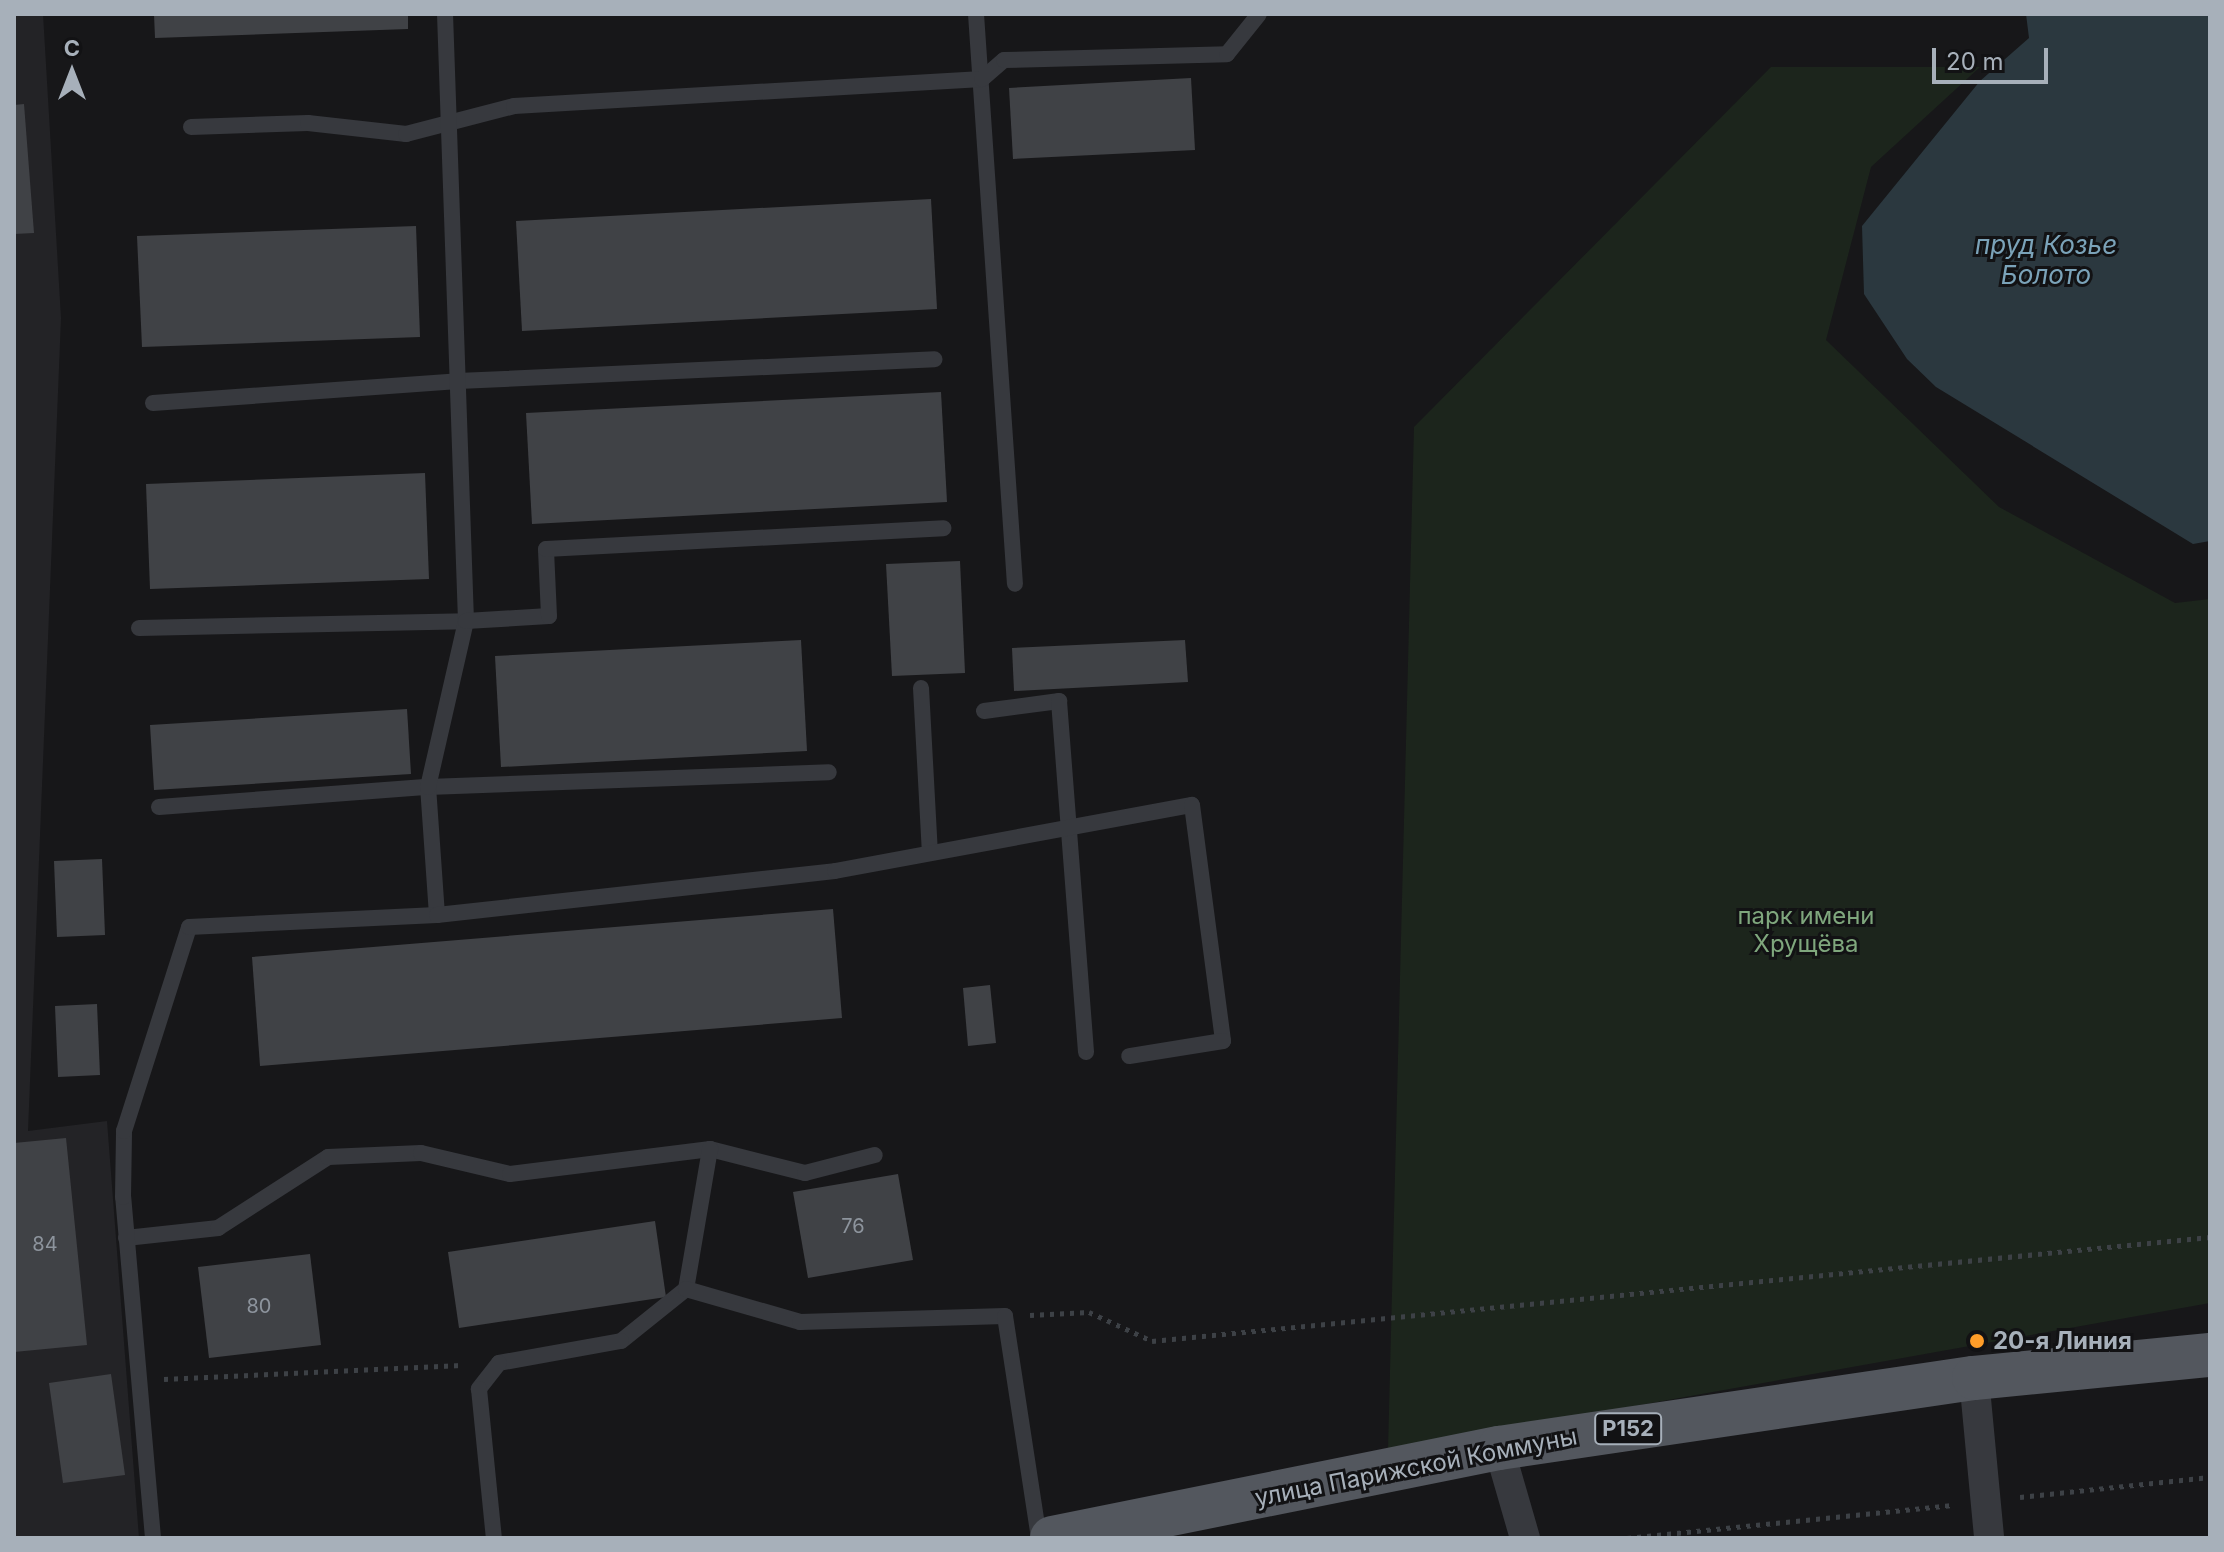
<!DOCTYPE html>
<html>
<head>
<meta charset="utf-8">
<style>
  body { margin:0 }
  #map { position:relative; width:2224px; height:1552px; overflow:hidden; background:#171719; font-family:Inter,sans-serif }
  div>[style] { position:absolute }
  .built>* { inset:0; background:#232326 }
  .green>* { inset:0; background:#1c251c }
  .water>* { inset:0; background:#2b383f }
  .building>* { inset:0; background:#404246 }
  .path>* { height:5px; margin-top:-2.5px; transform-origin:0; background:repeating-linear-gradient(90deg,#3d4146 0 4px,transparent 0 10px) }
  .service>* { height:16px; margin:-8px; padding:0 8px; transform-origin:8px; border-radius:8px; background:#37393e }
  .minor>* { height:30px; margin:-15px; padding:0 15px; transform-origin:15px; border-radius:15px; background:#37393e }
  .primary>* { height:44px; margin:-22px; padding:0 22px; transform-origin:22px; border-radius:22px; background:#53575e }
  .dots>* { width:22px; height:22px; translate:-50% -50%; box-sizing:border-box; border:4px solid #121214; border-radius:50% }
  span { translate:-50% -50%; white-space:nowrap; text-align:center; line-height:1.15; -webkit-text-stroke:6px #121214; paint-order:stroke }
  .number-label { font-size:20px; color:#8d949d }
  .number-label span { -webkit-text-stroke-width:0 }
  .shield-label span { padding:2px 6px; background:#121214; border:2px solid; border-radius:6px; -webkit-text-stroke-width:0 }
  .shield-label { font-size:22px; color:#a7b0ba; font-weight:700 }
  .park-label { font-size:24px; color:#7fa77d }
  .poi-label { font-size:24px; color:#a7b0ba; font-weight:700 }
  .left { translate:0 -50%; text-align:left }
  .street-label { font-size:24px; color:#a7b0ba }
  .water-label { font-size:26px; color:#7ba3b9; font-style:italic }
  .frame { position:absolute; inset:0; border:16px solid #a7b0ba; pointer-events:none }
  .north { position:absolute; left:32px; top:32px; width:80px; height:80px; -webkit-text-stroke:6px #121214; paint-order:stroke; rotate:0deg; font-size:22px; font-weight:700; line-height:32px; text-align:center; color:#a7b0ba }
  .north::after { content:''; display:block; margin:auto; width:28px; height:36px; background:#a7b0ba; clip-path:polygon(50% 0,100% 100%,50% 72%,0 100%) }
  .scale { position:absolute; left:1932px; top:48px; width:116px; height:36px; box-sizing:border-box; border:4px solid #a7b0ba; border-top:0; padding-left:10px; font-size:24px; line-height:28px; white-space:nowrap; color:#a7b0ba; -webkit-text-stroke:6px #121214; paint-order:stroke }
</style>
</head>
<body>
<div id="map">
  <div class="built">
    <i style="clip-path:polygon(14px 14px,43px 14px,61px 318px,28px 1131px,107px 1121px,139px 1538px,14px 1538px)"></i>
  </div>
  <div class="green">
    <i style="clip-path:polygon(1771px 67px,1980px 67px,1871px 167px,1826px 340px,1999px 507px,2175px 603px,2210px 599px,2210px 1303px,1388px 1450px,1414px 427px)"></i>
  </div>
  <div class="water">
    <i style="clip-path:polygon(2026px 14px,2210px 14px,2210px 541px,2193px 544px,1936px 387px,1907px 359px,1864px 294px,1862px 226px,1980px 81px,2029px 38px)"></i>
  </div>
  <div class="building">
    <i style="clip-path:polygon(154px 14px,408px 14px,408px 29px,155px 38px)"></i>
    <i style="clip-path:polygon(1191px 78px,1195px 150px,1013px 159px,1009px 88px)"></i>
    <i style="clip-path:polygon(24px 104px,34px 233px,14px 234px,14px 105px)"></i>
    <i style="clip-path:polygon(931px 199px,937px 309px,522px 331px,516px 221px)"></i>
    <i style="clip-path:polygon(416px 226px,420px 337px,142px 347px,137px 236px)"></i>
    <i style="clip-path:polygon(941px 392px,947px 502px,532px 524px,526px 413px)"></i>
    <i style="clip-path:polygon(425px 473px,429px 579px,150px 589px,146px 484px)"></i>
    <i style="clip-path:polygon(960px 561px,965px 673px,892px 676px,886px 564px)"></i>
    <i style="clip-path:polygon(801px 640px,807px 751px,501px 767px,495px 656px)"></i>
    <i style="clip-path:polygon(1185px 640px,1188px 682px,1014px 691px,1012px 648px)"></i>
    <i style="clip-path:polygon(407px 709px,411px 774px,154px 790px,150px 725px)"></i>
    <i style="clip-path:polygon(102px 859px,105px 935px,57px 937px,54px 861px)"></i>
    <i style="clip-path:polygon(833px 909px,842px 1018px,260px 1066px,252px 957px)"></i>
    <i style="clip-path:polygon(990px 985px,996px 1043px,968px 1046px,963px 988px)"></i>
    <i style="clip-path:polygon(97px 1004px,100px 1075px,58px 1077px,55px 1006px)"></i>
    <i style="clip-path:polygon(66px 1138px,87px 1345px,14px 1352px,14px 1143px)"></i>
    <i style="clip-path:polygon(898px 1174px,913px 1260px,808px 1278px,793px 1192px)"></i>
    <i style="clip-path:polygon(655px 1221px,666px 1297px,459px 1328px,448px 1252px)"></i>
    <i style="clip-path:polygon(310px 1254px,321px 1345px,209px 1358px,198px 1267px)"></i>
    <i style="clip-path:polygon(111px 1374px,125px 1475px,63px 1483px,49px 1383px)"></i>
  </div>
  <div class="path">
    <i style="left:1030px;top:1315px;width:59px;rotate:-2.9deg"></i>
    <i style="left:1089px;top:1312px;width:69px;rotate:24.7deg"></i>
    <i style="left:1152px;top:1341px;width:1063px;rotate:-5.61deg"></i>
    <i style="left:164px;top:1379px;width:298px;rotate:-2.7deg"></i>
    <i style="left:2020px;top:1497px;width:191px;rotate:-6deg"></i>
    <i style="left:1627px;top:1538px;width:325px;rotate:-5.8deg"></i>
  </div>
  <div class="service">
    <i style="left:976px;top:14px;width:571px;rotate:86.09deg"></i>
    <i style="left:191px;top:127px;width:117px;rotate:-2deg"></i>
    <i style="left:308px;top:123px;width:99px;rotate:6.4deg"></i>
    <i style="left:406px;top:134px;width:112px;rotate:-14.5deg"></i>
    <i style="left:514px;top:106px;width:469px;rotate:-3.3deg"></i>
    <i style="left:982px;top:79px;width:29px;rotate:-41deg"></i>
    <i style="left:1004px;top:60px;width:223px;rotate:-1.5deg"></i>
    <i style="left:1227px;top:54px;width:51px;rotate:-51.3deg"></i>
    <i style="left:153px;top:403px;width:306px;rotate:-4.1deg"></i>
    <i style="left:458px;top:381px;width:477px;rotate:-2.6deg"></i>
    <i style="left:139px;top:628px;width:327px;rotate:-1.2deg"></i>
    <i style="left:466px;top:621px;width:607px;rotate:-91.98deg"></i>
    <i style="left:921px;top:688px;width:164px;rotate:86.9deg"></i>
    <i style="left:984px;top:711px;width:76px;rotate:-7.6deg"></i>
    <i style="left:1059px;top:701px;width:352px;rotate:85.6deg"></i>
    <i style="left:159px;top:807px;width:270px;rotate:-4.3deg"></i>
    <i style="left:428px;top:787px;width:401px;rotate:-2.1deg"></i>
    <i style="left:437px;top:915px;width:128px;rotate:-94deg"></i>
    <i style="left:428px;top:787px;width:170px;rotate:-77.1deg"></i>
    <i style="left:466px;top:621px;width:83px;rotate:-3.4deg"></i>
    <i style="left:549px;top:616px;width:67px;rotate:-92.6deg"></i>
    <i style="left:546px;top:549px;width:398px;rotate:-3deg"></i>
    <i style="left:710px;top:1149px;width:98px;rotate:14.2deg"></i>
    <i style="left:805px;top:1173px;width:72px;rotate:-14.4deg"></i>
    <i style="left:126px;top:1238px;width:93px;rotate:-6.2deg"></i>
    <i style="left:218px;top:1228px;width:131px;rotate:-32.8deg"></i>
    <i style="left:328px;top:1157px;width:93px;rotate:-2.5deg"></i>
    <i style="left:421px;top:1153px;width:91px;rotate:13.3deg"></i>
    <i style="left:510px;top:1174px;width:202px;rotate:-7.1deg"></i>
    <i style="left:710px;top:1149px;width:142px;rotate:99.7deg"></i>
    <i style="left:686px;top:1289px;width:83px;rotate:141.3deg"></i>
    <i style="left:621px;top:1341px;width:124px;rotate:169.8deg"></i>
    <i style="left:499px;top:1363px;width:33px;rotate:128deg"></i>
    <i style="left:479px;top:1389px;width:150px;rotate:84.3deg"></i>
    <i style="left:686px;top:1289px;width:119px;rotate:16.1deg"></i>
    <i style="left:800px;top:1322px;width:205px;rotate:-1.7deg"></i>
    <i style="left:1005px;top:1316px;width:225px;rotate:81.3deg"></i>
    <i style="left:153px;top:1538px;width:342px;rotate:-95deg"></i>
    <i style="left:123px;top:1197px;width:66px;rotate:-89.1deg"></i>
    <i style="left:124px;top:1131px;width:214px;rotate:-72.3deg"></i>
    <i style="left:189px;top:927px;width:248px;rotate:-2.8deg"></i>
    <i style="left:437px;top:915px;width:400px;rotate:-6.3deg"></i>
    <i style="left:835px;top:871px;width:363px;rotate:-10.5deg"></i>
    <i style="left:1192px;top:805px;width:238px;rotate:82.5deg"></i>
    <i style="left:1223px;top:1041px;width:95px;rotate:170.9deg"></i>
  </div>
  <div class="minor">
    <i style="left:1974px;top:1378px;width:161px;rotate:84.6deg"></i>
    <i style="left:1499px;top:1448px;width:94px;rotate:73.9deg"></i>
  </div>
  <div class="primary">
    <i style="left:1052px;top:1538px;width:456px;rotate:-11.4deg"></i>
    <i style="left:1499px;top:1448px;width:480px;rotate:-8.4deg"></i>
    <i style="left:1974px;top:1378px;width:237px;rotate:-5.6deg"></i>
  </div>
  <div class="dots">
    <i style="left:1977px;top:1341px;background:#ff9d29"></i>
  </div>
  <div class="number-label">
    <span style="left:853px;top:1226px">76</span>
    <span style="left:45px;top:1244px">84</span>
    <span style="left:259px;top:1306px">80</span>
  </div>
  <div class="shield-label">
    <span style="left:1628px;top:1429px">Р152</span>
  </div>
  <div class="park-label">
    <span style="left:1806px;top:930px">парк имени<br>Хрущёва</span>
  </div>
  <div class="poi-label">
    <span class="left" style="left:1993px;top:1341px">20-я Линия</span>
  </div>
  <div class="street-label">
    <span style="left:1416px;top:1467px;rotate:-11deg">улица Парижской Коммуны</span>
  </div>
  <div class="water-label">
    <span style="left:2046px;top:260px">пруд Козье<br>Болото</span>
  </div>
  <div class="frame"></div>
  <div class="north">С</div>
  <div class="scale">20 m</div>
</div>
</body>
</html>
